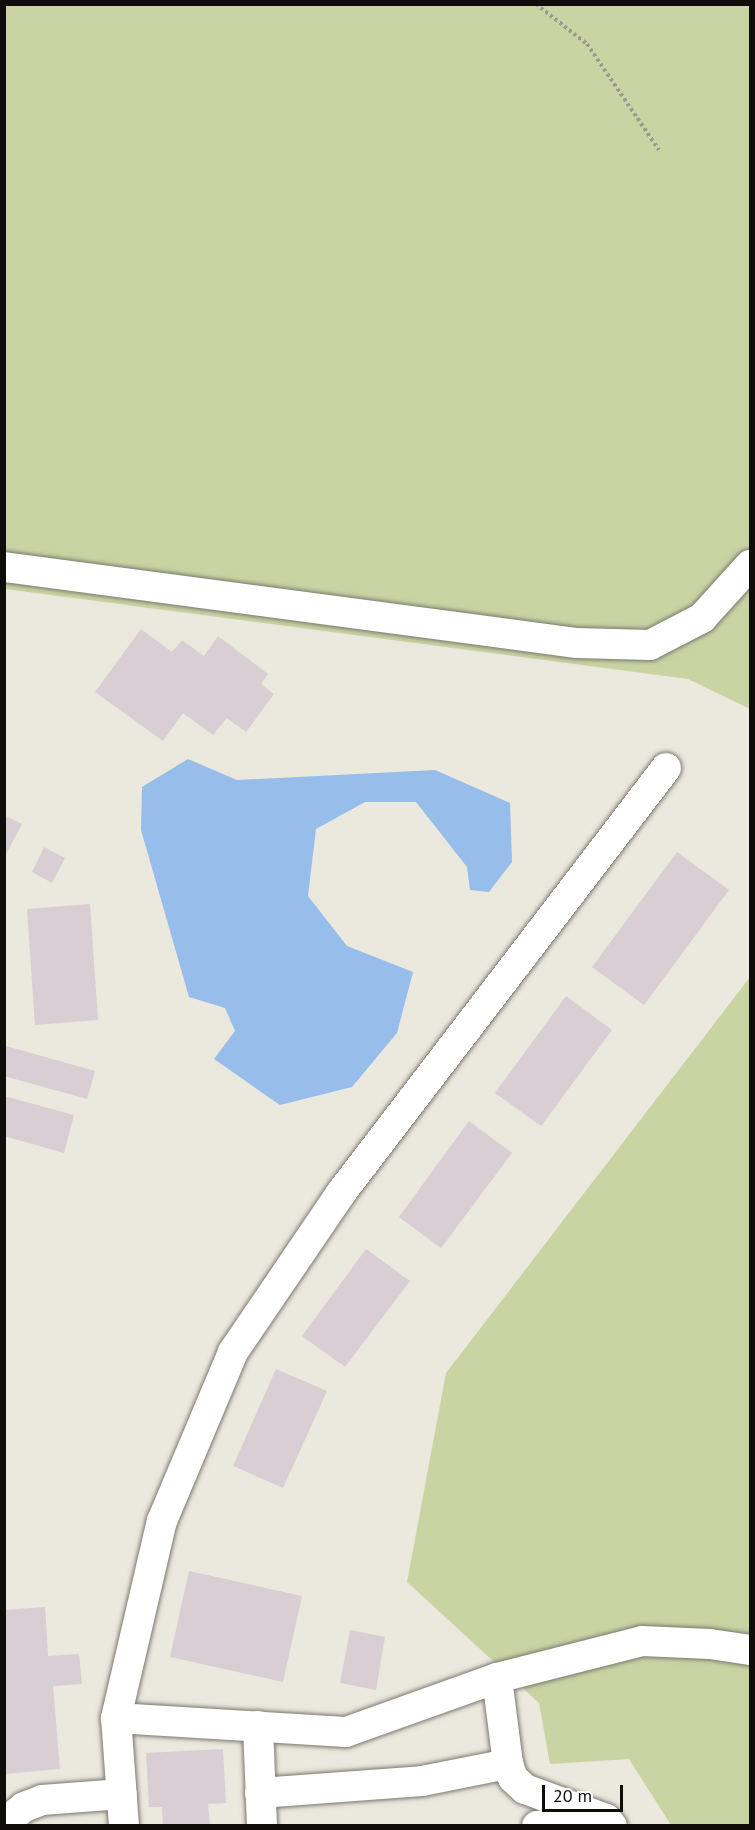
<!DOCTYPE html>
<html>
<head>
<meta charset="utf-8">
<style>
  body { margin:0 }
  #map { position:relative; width:755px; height:1830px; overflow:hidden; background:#ebe8de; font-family:"PT Sans",sans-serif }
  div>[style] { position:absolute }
  .green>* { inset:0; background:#cad4a3 }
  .water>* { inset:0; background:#97bdeb }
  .building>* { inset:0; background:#d8ced3 }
  .path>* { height:4px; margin-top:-2px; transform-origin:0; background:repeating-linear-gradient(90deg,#9b9991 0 3px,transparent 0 6px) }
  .roads { filter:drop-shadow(0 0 2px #7b786f) drop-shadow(0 0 2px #7b786f) }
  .minor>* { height:30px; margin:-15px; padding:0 15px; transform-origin:15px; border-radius:15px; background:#fff }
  span { translate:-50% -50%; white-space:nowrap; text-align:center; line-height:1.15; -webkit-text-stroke:5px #fff; paint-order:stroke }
  .frame { position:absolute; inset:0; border:6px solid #0e0d0a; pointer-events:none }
  .scale { position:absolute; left:542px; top:1785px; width:81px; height:27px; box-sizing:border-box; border:3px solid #0e0d0a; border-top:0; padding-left:8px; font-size:18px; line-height:21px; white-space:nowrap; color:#0e0d0a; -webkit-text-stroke:4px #fff; paint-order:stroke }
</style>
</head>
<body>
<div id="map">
  <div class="green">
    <i style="clip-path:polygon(5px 5px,750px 5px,750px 709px,688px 679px,5px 589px)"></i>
    <i style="clip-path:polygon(750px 977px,750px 1825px,671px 1825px,629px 1759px,550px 1764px,539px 1703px,407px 1582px,446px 1373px)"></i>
  </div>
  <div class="water">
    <i style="clip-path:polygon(188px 759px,237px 780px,435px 770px,510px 803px,512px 862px,489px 892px,470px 890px,467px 867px,416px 802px,365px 802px,316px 829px,308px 896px,347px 946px,413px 972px,397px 1033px,352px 1087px,280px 1105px,214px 1059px,235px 1031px,225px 1008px,189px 997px,141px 830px,142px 787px)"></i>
  </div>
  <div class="building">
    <i style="clip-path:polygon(141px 629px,172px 652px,182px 640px,204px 656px,218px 636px,268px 674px,261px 684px,274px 694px,246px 732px,227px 718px,213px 735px,183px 713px,163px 741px,95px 692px)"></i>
    <i style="clip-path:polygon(4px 815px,22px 824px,4px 858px)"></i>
    <i style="clip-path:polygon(44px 847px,65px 858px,52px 883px,32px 872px)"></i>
    <i style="clip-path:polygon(677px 852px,729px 890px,644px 1005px,592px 967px)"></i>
    <i style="clip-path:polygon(90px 904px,98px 1020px,35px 1025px,27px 909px)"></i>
    <i style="clip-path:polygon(566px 996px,612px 1030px,541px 1126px,495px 1093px)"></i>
    <i style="clip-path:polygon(6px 1046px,95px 1071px,87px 1099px,4px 1076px)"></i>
    <i style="clip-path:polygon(4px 1096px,74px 1115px,64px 1153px,4px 1136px)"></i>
    <i style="clip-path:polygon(469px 1121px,512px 1153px,441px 1248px,399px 1217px)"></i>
    <i style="clip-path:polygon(366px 1249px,410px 1281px,345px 1367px,302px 1336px)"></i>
    <i style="clip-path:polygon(276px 1369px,327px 1391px,283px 1488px,233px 1466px)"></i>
    <i style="clip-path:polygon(189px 1571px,302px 1596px,283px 1682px,170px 1657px)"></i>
    <i style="clip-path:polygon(45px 1607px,48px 1656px,79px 1654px,82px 1684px,53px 1686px,60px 1769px,4px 1774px,4px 1610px)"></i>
    <i style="clip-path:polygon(350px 1630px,385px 1637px,376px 1690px,340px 1683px)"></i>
    <i style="clip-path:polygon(223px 1749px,226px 1803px,208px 1804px,210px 1826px,163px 1826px,162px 1807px,149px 1807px,146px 1753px)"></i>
  </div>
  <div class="path">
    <i style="left:536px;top:4px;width:65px;rotate:38.1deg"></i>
    <i style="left:587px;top:44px;width:128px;rotate:55.8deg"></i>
  </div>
  <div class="roads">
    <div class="minor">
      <i style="left:4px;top:567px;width:578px;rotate:7.56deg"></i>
      <i style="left:577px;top:643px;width:73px;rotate:1.6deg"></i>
      <i style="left:650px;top:645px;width:59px;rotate:-27.4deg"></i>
      <i style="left:702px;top:618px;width:72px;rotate:-47.8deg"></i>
      <i style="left:497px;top:1678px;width:87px;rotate:82.7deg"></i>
      <i style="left:508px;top:1764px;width:15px;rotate:70deg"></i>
      <i style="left:513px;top:1778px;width:16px;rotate:43deg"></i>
      <i style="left:525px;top:1789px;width:86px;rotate:20.3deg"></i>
      <i style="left:606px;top:1819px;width:9px;rotate:49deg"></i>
      <i style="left:116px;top:1718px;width:230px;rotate:3.5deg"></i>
      <i style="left:346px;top:1732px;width:160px;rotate:-19.7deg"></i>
      <i style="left:497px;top:1678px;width:150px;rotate:-14.3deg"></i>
      <i style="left:642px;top:1641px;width:68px;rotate:2.5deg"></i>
      <i style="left:710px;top:1644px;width:40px;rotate:8.5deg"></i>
      <i style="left:258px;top:1726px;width:100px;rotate:87.7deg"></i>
      <i style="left:260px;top:1793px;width:162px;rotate:-4.2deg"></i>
      <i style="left:422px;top:1781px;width:88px;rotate:-11.2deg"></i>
      <i style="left:10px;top:1826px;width:10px;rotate:-73deg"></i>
      <i style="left:13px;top:1816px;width:14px;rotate:-39deg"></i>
      <i style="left:24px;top:1807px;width:19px;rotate:-21deg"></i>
      <i style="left:42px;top:1800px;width:80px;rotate:-4.3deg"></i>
      <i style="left:124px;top:1826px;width:108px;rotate:-94.2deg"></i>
      <i style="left:116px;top:1718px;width:202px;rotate:-76.9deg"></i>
      <i style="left:162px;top:1521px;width:183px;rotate:-67.2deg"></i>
      <i style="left:233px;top:1352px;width:192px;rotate:-55.8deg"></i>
      <i style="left:341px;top:1193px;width:535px;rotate:-52.59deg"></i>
      <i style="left:537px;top:1826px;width:59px;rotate:-5.8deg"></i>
    </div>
  </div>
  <div class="frame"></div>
  <div class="scale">20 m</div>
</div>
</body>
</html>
